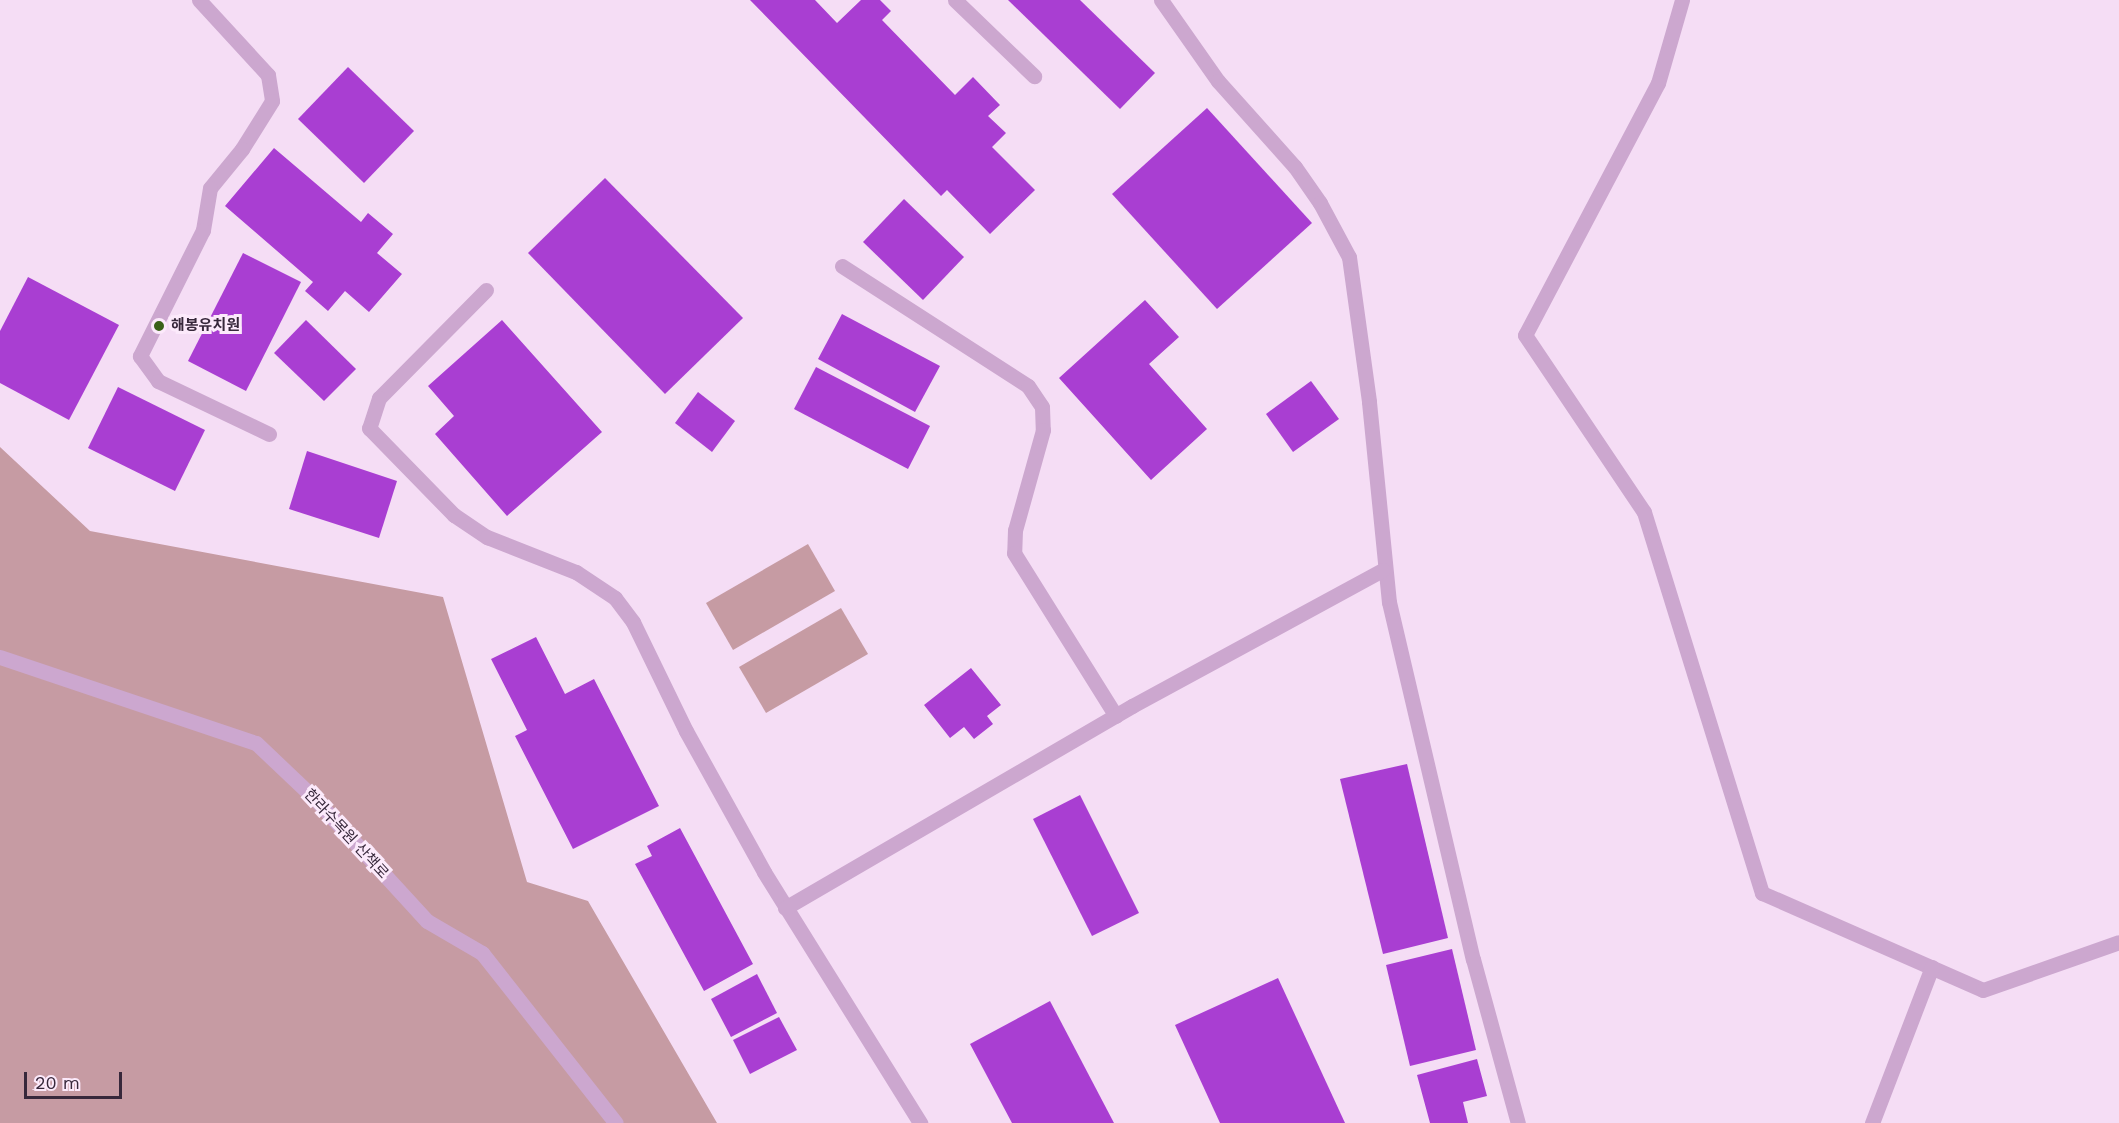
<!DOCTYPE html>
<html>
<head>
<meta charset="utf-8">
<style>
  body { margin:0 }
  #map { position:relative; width:2119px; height:1123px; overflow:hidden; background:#f5ddf5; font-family:"Work Sans","Noto Sans KR",sans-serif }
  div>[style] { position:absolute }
  .green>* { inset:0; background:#c69ba3 }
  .building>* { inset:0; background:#a93ed2 }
  .minor>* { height:15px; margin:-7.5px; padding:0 7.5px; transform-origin:7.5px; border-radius:7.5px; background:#cca7cf }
  .dots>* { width:16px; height:16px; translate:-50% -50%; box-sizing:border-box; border:3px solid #fceafb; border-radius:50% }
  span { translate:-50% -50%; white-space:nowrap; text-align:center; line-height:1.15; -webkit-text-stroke:6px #fceafb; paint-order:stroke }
  .poi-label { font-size:15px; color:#37283b; font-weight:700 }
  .left { translate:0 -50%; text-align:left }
  .street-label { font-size:15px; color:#37283b }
  .scale { position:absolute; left:24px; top:1072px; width:98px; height:27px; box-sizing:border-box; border:3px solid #37283b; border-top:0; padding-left:8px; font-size:18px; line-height:21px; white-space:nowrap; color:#37283b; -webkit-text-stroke:4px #fceafb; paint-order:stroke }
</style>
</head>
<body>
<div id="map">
  <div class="green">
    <i style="clip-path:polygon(0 447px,90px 531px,443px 597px,527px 882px,588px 901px,717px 1123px,0 1123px)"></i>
    <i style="clip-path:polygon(808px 544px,835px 591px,733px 650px,706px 603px)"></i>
    <i style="clip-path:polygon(841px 608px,868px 654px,766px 713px,739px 667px)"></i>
  </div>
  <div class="building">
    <i style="clip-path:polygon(750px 0,815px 0,837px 23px,861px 0,880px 0,891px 11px,882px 20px,955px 95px,973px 77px,1000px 105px,988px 116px,1006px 133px,992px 147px,1035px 190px,990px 234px,947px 190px,941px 196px)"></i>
    <i style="clip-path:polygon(1008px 0,1080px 0,1155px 73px,1120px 109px)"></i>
    <i style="clip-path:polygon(348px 67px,414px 131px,364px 183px,298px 119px)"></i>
    <i style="clip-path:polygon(1207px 108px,1312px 223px,1217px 309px,1112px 194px)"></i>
    <i style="clip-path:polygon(274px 148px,361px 222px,368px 213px,393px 234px,377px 253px,402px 274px,369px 312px,345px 291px,328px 311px,305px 291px,313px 282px,225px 206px)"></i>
    <i style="clip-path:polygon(605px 178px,743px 318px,665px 394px,528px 253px)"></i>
    <i style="clip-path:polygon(904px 199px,964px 257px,923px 300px,863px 242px)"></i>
    <i style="clip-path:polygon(243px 253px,301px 282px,246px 391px,188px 361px)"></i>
    <i style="clip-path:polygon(28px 277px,119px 325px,69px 420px,0 383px,0 331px)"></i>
    <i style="clip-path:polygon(1145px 300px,1179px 337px,1149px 364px,1207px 429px,1151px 480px,1059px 378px)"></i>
    <i style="clip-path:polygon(842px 314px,940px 366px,915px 412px,818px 359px)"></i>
    <i style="clip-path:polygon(306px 320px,356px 369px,324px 401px,274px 353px)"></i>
    <i style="clip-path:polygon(502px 320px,602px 432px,507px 516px,435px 434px,454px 416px,428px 386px)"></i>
    <i style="clip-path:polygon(816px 367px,930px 426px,908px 469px,794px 409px)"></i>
    <i style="clip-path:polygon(1311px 381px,1339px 419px,1293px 452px,1266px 414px)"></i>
    <i style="clip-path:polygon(118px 387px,205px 430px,175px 491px,88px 448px)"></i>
    <i style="clip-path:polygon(698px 392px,735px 421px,712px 452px,675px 423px)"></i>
    <i style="clip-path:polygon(307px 451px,397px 481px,379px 538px,289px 509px)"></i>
    <i style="clip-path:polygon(536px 637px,565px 694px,594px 679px,659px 806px,573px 849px,515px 736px,527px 730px,491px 659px)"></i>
    <i style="clip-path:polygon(971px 668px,1001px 705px,987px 716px,993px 724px,974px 739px,964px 727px,950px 738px,924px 705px)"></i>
    <i style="clip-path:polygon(1407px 764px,1448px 938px,1383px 954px,1340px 779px)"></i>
    <i style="clip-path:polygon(1080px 795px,1139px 913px,1092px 936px,1033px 819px)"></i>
    <i style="clip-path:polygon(680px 828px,753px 964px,704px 991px,635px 864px,652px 856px,647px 846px)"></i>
    <i style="clip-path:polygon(1452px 949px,1476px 1050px,1410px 1066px,1386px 965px)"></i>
    <i style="clip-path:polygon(757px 974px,777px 1013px,731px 1037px,711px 999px)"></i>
    <i style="clip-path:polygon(1278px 978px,1345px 1123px,1220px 1123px,1175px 1025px)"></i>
    <i style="clip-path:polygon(1050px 1001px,1114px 1123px,1012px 1123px,970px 1044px)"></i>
    <i style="clip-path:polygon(779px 1017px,797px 1050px,750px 1074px,733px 1040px)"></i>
    <i style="clip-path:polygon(1477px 1059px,1487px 1096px,1463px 1102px,1468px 1123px,1430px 1123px,1417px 1075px)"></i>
  </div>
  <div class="minor">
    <i style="left:199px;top:0;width:102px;rotate:47.4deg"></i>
    <i style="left:268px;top:75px;width:26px;rotate:81deg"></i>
    <i style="left:272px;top:101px;width:57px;rotate:122deg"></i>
    <i style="left:242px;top:149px;width:50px;rotate:129.4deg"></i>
    <i style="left:210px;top:188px;width:43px;rotate:99.5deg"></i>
    <i style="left:203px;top:230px;width:141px;rotate:116.6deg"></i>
    <i style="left:140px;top:356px;width:31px;rotate:54deg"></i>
    <i style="left:158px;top:381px;width:123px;rotate:25.5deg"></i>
    <i style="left:955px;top:0;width:110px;rotate:43.9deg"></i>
    <i style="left:1161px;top:0;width:99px;rotate:54.9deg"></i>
    <i style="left:1218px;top:81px;width:115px;rotate:48.2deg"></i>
    <i style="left:1295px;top:167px;width:44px;rotate:55.2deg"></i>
    <i style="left:1320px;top:203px;width:61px;rotate:61.8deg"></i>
    <i style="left:1349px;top:257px;width:146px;rotate:82.1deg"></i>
    <i style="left:1369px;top:402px;width:201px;rotate:84.3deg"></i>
    <i style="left:1389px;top:602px;width:367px;rotate:76.8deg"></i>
    <i style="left:1473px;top:959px;width:170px;rotate:74.7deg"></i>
    <i style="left:1682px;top:0;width:86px;rotate:106.1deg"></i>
    <i style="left:1658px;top:83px;width:285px;rotate:117.8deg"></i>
    <i style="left:1525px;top:335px;width:213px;rotate:56.1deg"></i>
    <i style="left:1644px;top:512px;width:399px;rotate:72.8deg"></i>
    <i style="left:1762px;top:893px;width:241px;rotate:23.7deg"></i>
    <i style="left:1983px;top:990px;width:144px;rotate:-19.4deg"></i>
    <i style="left:842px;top:266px;width:221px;rotate:32.8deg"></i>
    <i style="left:1028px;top:386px;width:25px;rotate:56deg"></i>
    <i style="left:1042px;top:407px;width:23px;rotate:88deg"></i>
    <i style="left:1043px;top:430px;width:104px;rotate:105.6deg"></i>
    <i style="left:1015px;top:530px;width:23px;rotate:92deg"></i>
    <i style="left:1014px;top:553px;width:192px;rotate:58deg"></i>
    <i style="left:486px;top:290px;width:152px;rotate:134.7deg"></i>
    <i style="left:379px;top:398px;width:32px;rotate:108deg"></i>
    <i style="left:369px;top:428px;width:122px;rotate:45.7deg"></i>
    <i style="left:454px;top:515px;width:40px;rotate:34deg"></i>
    <i style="left:487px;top:537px;width:96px;rotate:21.5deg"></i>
    <i style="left:576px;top:572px;width:47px;rotate:33.7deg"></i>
    <i style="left:615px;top:598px;width:30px;rotate:53deg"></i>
    <i style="left:633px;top:622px;width:121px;rotate:64.1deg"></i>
    <i style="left:686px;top:731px;width:161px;rotate:61deg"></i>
    <i style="left:764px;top:872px;width:296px;rotate:58.1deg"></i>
    <i style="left:0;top:657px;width:270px;rotate:18.6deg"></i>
    <i style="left:256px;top:743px;width:83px;rotate:43.5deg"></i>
    <i style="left:316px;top:800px;width:164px;rotate:47.5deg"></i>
    <i style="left:427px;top:921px;width:64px;rotate:30.2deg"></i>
    <i style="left:482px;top:953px;width:216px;rotate:51.8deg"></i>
    <i style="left:785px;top:908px;width:402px;rotate:-30.2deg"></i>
    <i style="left:1132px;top:706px;width:285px;rotate:-28.5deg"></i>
    <i style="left:1872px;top:1123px;width:167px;rotate:-69deg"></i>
  </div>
  <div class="dots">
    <i style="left:159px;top:326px;background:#3a6119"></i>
  </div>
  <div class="poi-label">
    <span class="left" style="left:171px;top:326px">해봉유치원</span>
  </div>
  <div class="street-label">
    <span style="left:346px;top:834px;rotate:47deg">한라수목원 산책로</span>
  </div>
  <div class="scale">20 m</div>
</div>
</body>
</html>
